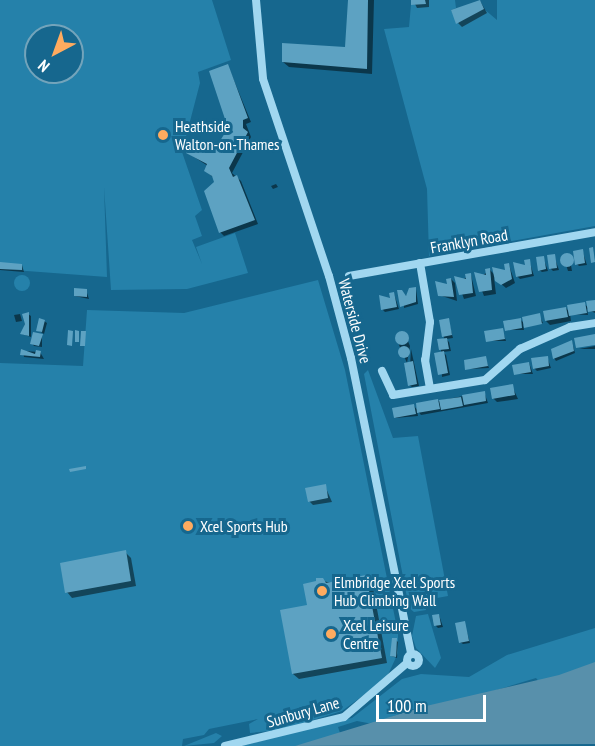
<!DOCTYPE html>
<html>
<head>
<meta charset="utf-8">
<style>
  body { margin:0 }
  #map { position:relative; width:595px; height:746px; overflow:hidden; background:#16678e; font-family:"PT Sans Narrow",sans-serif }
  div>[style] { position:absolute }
  .green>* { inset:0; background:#2581aa }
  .round { border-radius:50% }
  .water>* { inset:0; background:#5890ab }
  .shadow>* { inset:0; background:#0007 }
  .building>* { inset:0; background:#5da2c2 }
  .minor>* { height:8px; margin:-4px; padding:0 4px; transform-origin:4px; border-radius:4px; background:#a1d7f0 }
  .minor>.ring { margin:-4px; padding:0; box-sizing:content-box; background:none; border:8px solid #a1d7f0; border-radius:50% }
  .dots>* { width:16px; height:16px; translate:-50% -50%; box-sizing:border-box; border:3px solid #16678e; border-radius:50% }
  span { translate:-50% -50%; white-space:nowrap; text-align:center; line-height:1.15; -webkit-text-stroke:6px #16678e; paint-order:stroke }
  .poi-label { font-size:16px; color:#fff }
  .left { translate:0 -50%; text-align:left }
  .street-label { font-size:16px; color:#fff }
  .north { position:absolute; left:24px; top:24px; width:60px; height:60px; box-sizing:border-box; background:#16678e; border:2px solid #73a4bb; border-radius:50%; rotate:221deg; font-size:16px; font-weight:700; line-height:24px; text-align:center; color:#fff }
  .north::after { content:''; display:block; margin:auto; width:21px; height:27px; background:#ffab5f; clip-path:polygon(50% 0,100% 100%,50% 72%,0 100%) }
  .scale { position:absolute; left:376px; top:695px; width:110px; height:27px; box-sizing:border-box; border:3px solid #fff; border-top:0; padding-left:8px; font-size:18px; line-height:21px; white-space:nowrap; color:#fff; -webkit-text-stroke:4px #16678e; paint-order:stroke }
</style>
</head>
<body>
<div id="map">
  <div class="green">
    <i style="clip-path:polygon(evenodd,0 0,212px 0,231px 60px,198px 72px,200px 83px,182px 152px,202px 210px,195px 216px,202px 236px,192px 240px,202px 264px,196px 247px,235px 233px,248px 273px,187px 289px,111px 290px,104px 187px,107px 277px,0 269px,0 0,36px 36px,72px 36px,72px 72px,36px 72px,36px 36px)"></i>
    <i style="clip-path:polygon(425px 0,455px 0,456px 8px,451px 10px,457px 23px,484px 9px,497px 20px,497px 0,595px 0,595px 226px,429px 256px,427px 189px,384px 29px,409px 27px,411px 5px,425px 4px)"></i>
    <i class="round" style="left:14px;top:275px;width:16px;height:16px"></i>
    <i style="clip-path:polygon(318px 280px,345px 370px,398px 633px,398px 653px,386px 679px,342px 711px,281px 730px,250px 733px,249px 724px,258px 719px,209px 729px,204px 735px,183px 739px,182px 746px,0 746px,0 363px,83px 366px,87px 310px,184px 313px)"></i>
    <i style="clip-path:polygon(368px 370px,393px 438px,418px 436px,448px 596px,426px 600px,426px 610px,414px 612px,409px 608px,364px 374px)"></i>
    <i style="clip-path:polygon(428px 614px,441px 658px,435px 668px,416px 648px,412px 636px,416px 616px)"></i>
    <i style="clip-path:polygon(595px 628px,595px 669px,541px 684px,536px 678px,424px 712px,420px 707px,407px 711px,373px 724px,357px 721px,338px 727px,341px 736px,296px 746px,240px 746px,352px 718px,402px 679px,421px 674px,469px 677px,507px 655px)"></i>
    <i style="clip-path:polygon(216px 733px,222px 736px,214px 743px,184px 746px)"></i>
  </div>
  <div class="water">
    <i style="clip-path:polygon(595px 662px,595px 744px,295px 746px,426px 706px,559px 675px)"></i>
  </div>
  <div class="shadow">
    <i style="clip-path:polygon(349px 0,374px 0,372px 74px,289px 67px,283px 62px,347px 48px)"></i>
    <i style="clip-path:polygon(413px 0,429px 0,429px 7px,417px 8px)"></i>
    <i style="clip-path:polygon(480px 1px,487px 13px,462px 27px,458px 23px)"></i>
    <i style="clip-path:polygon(228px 66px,251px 122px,246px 124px,251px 137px,232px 173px,241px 181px,258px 224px,224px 236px,220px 232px,214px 178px,206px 171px,208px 166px,188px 153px,215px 151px,229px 128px)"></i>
    <i style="clip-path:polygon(276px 184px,278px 187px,273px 189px,271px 186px)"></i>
    <i style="clip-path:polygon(582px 250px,587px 265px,579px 266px,577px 264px)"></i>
    <i style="clip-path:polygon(569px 254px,572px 271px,568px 271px,563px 255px)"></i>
    <i style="clip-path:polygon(554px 256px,559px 270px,553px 271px,551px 269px)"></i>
    <i style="clip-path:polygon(543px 257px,548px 271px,542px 272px,539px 270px)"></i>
    <i style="clip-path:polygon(529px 260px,534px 276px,520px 279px,517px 276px)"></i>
    <i style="clip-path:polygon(0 263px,22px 265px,24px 272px,0 270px)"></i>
    <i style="clip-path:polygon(509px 265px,515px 283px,506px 288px,494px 278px,496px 294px,484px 296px,475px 273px,482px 276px,490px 270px,496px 276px,506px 272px)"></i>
    <i style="clip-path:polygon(471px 275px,476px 296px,464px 299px,456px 277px,462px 280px)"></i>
    <i style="clip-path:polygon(451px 279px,455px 283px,457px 301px,439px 295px)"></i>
    <i style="clip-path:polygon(416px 289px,418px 304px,404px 308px,404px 297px)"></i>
    <i style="clip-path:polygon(86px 290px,89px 299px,75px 296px)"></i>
    <i style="clip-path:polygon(394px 294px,399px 309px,385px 312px,383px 310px)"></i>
    <i style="clip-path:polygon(595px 301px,595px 313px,587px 309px,588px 315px,570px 314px,571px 321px,550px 325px,546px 321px,566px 308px,570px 313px,584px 304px,589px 308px)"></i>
    <i style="clip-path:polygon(20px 314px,22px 321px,16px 322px,14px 315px)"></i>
    <i style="clip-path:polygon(28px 314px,31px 316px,31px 337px,22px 334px)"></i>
    <i style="clip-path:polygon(539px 315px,543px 323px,525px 327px,523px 324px,524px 330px,507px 330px,520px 319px,525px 324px)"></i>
    <i style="clip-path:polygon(448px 320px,453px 338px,446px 339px,449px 342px,451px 351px,443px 352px,446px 355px,450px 375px,442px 377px,441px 350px)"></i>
    <i style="clip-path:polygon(44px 321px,47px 323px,44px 334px,38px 330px)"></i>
    <i style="clip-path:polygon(502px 329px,506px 341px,487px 341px)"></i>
    <i style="clip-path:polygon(404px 332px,410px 346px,407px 363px,399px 345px,398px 333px)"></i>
    <i style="clip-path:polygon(42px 335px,42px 347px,34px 346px,32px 343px)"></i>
    <i style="clip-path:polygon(572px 342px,575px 353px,556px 361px,554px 358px)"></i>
    <i style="clip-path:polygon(595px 346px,595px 349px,579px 349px)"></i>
    <i style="clip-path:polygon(411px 349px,419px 386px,412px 387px,409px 385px)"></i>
    <i style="clip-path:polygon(23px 351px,40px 352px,44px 359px,24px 357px)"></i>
    <i style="clip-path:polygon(547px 357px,551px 368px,537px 371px,534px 368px)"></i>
    <i style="clip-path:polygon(485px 358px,489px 368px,467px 369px)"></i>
    <i style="clip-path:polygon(529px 363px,533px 374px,515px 374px)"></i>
    <i style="clip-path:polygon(512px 386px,518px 399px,497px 402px,493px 398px)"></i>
    <i style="clip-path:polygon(484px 392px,488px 403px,421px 415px,417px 410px,418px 416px,395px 418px,414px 406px,418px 411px,417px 405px)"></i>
    <i style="clip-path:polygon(325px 486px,332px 502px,313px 505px,309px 501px)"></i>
    <i style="clip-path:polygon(125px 552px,131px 558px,136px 586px,72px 598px,67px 592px)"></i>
    <i style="clip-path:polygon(366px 577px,372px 582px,387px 663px,299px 679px,293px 674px,318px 580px,332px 583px)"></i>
    <i style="clip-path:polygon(439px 615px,443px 627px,438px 628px,436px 626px)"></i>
    <i style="clip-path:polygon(464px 622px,470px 643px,463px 644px,460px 642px)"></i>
    <i style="clip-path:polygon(396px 640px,398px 642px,397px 658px,391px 656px)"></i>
  </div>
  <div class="building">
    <i style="clip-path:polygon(348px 0,368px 0,367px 69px,282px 62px,282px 43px,345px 47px)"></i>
    <i style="clip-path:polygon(411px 0,425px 0,426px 4px,411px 5px)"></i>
    <i style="clip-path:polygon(480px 0,484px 9px,456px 24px,451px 10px)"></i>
    <i style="clip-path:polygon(228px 64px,248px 118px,243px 120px,243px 128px,248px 132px,229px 168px,233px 177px,237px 175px,255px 220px,219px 233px,204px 191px,214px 182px,212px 176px,204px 171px,207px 164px,186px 153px,193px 138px,215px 149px,228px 128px,209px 71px)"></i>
    <i style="clip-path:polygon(593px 247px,595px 262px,591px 263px,589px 248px)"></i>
    <i style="clip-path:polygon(583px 249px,585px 263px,575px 265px,573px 251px)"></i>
    <i class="round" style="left:560px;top:253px;width:14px;height:14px"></i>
    <i style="clip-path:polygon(555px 254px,557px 268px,549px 269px,547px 255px)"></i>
    <i style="clip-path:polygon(544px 256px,546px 269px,538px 271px,536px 257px)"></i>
    <i style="clip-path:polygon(530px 259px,532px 274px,516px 277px,513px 262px,525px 265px,524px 260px)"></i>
    <i style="clip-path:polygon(0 262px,22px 264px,22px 270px,0 269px)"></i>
    <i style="clip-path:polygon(509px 263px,512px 279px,501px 285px,495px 281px,492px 267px,505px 270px,504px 264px)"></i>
    <i style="clip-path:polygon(490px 268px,492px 290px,479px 292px,474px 272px,486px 275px,485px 269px)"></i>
    <i style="clip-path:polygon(471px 273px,473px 293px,459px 295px,454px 276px,466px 279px,465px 274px)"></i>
    <i style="clip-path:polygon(451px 278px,454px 297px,438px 296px,435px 281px,447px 284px,446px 279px)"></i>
    <i style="clip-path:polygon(416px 287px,416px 302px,400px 307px,397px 290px,402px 290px,406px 296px,409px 288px)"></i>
    <i style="clip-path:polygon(74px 288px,87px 289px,87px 297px,74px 296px)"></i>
    <i style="clip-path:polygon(394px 292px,397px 307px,381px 310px,379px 295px,390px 298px,389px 293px)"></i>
    <i style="clip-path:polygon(595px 300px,595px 311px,588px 312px,586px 301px)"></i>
    <i style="clip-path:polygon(585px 302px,587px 313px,569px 316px,567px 305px)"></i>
    <i style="clip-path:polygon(566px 307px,568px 317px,545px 321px,543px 311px)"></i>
    <i style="clip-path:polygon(29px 312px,29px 336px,20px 334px,25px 324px,22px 314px)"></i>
    <i style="clip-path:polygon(540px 313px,542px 324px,524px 328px,522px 317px)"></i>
    <i style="clip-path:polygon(39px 318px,45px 320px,42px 332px,36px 331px)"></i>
    <i style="clip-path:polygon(449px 318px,452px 335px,442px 337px,439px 320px)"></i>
    <i style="clip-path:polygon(521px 318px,522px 328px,505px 331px,503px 321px)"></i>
    <i style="clip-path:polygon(503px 328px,505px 339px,486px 342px,484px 331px)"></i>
    <i style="clip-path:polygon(68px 330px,73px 331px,72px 346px,67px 345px)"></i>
    <i style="clip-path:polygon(75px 330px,79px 331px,79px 342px,75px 342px)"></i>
    <i style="clip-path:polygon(81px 331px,86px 331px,85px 346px,80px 346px)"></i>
    <i class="round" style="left:395px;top:331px;width:14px;height:14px"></i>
    <i style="clip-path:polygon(33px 332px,43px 334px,39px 346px,30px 344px)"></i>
    <i style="clip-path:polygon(595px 334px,595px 345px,576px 348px,574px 338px)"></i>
    <i style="clip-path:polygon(447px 338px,449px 349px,439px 350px,437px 339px)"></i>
    <i style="clip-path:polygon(572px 340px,574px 351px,553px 359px,551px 349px)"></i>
    <i class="round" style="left:398px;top:346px;width:12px;height:12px"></i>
    <i style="clip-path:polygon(21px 349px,35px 354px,36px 350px,41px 351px,40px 357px,20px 355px)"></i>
    <i style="clip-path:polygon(444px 351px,448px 373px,438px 375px,434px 353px)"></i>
    <i style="clip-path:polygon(486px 356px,488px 366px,465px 370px,464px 360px)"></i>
    <i style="clip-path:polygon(548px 356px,549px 366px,533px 369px,531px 358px)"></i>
    <i style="clip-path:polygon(413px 361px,417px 384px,408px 386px,404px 363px)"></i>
    <i style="clip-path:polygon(529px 362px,531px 372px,514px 375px,512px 365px)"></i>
    <i style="clip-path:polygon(513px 384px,515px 395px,492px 399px,490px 388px)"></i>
    <i style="clip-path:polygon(485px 391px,486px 401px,464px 405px,462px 395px)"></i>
    <i style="clip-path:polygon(461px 397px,463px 406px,441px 410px,439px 400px)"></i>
    <i style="clip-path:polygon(438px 399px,440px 409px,417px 413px,416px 403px)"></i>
    <i style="clip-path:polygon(414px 404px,416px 414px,394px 418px,392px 408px)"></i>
    <i style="clip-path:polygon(86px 466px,86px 469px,70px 472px,69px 469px)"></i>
    <i style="clip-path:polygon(326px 484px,328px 498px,308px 502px,305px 488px)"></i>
    <i style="clip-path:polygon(126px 550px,131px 581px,65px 593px,60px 563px)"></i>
    <i style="clip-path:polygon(366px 575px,382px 658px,292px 674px,280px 610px,307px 605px,303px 584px,316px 581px,316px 578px,323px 578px,326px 583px)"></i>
    <i style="clip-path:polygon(439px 614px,441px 625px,434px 626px,432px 615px)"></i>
    <i style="clip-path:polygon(465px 621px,469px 641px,459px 643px,455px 623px)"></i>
    <i style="clip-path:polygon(392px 638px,397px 638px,396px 657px,390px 656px)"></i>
  </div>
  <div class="minor">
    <i style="left:256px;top:0;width:79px;rotate:84.9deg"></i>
    <i style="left:263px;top:79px;width:208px;rotate:71.5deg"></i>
    <i style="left:329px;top:276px;width:85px;rotate:75deg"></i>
    <i style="left:351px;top:358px;width:302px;rotate:78.5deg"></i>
    <i style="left:420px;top:263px;width:60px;rotate:80.4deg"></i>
    <i style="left:430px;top:322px;width:38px;rotate:97deg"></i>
    <i style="left:425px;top:360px;width:29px;rotate:80deg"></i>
    <i style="left:349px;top:276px;width:250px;rotate:-10.1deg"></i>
    <i style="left:382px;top:371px;width:26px;rotate:65deg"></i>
    <i style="left:393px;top:395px;width:93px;rotate:-9.3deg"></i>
    <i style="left:485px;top:380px;width:47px;rotate:-41.5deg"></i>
    <i style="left:520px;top:349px;width:55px;rotate:-23.7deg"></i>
    <i style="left:570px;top:327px;width:25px;rotate:-9deg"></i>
    <i class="ring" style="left:407px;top:654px;width:4px;height:4px"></i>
    <i style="left:225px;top:746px;width:122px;rotate:-13.7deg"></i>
    <i style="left:344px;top:717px;width:83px;rotate:-40.6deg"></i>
  </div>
  <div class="dots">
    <i style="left:163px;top:135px;background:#ffab5f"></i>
    <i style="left:188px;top:526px;background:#ffab5f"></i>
    <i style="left:322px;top:591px;background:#ffab5f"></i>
    <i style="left:331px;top:634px;background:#ffab5f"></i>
  </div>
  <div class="poi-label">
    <span class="left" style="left:175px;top:135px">Heathside<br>Walton-on-Thames</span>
    <span class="left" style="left:200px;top:526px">Xcel Sports Hub</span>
    <span class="left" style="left:334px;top:591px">Elmbridge Xcel Sports<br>Hub Climbing Wall</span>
    <span class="left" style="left:343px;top:634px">Xcel Leisure<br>Centre</span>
  </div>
  <div class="street-label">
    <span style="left:469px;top:241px;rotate:-10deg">Franklyn Road</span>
    <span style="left:355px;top:321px;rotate:75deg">Waterside Drive</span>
    <span style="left:303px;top:712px;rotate:-16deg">Sunbury Lane</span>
  </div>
  <div class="north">N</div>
  <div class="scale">100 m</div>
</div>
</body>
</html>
